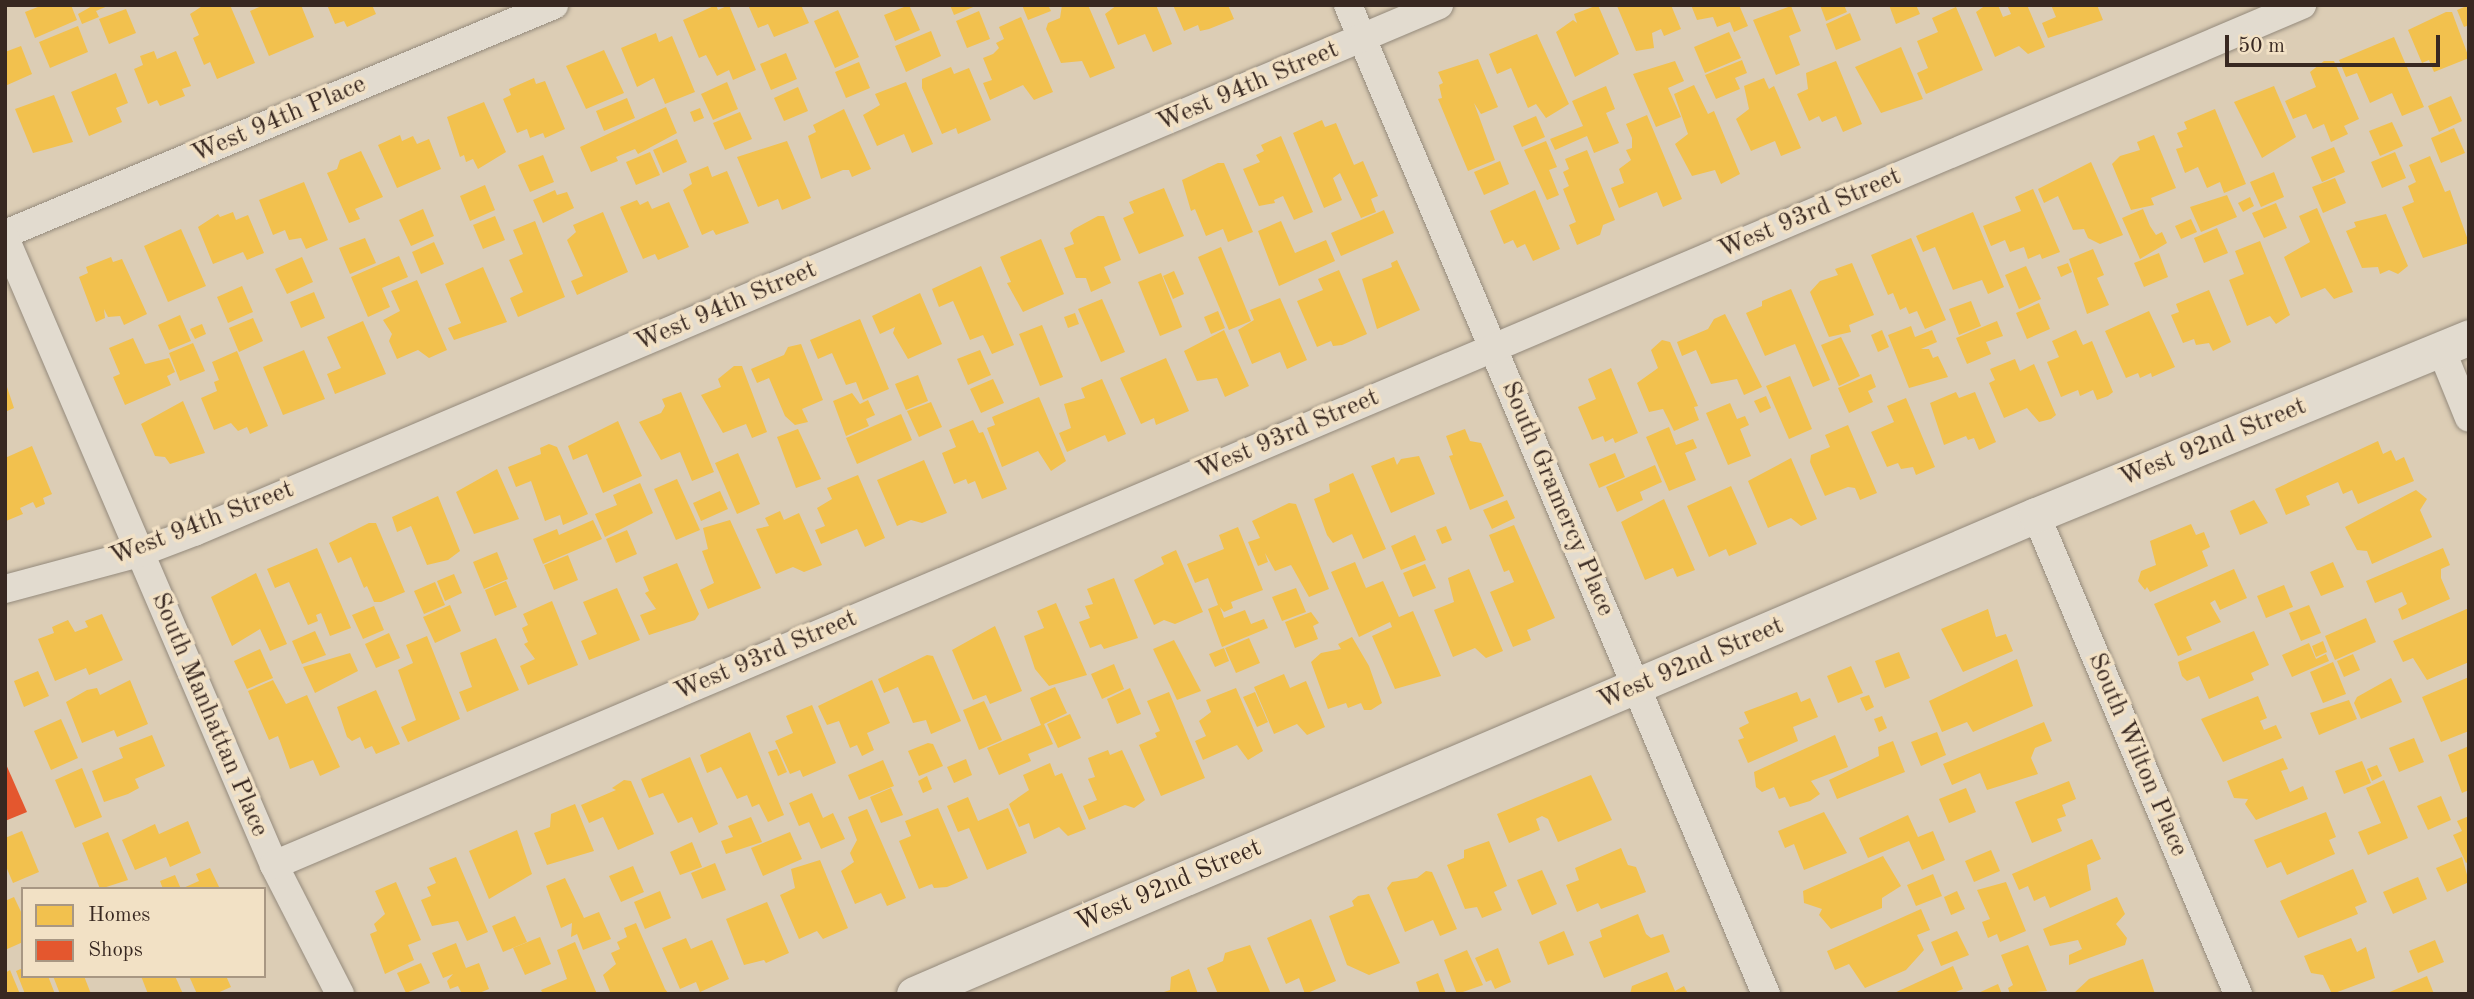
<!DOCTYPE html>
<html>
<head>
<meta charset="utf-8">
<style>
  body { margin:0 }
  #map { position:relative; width:2474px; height:999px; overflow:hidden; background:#dccdb5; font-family:"Old Standard TT",serif }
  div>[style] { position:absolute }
  .homes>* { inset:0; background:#f2c14e }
  .shops>* { inset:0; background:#e4572e }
  .roads { filter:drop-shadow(0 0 2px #948a7c) drop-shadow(0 0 2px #948a7c) }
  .minor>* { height:28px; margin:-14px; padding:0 14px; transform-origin:14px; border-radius:14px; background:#e2dbcf }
  .tertiary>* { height:35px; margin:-17.5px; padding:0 17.5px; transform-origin:17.5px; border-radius:17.5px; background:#e2dbcf }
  span { translate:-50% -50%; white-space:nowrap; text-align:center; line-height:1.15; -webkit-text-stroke:7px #f2e1c5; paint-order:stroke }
  .street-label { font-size:26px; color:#382821 }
  .frame { position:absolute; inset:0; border:7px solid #382821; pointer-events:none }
  .legend { position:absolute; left:21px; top:887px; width:245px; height:91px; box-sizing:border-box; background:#f2e1c5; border:2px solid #a89783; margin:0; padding:9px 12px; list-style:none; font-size:21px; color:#382821 }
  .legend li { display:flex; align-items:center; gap:14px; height:35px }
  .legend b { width:35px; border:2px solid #a89783 }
  .scale { position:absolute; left:2225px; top:35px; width:215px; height:32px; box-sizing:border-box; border:4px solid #382821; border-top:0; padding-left:9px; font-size:21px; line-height:24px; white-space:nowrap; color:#382821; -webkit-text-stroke:5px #f2e1c5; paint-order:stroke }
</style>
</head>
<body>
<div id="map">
  <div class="homes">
    <i style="clip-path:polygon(43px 5px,71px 5px,77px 20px,35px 38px,25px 12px)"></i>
    <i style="clip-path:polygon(94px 5px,110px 5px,96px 11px,99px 17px,82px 24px,78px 14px)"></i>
    <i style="clip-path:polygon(204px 5px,230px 5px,255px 63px,217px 79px,210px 62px,204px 65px,193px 38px,199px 35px,190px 14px)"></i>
    <i style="clip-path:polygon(264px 5px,301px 5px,314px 37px,269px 56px,250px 11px)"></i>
    <i style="clip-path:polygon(327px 5px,372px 5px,376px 14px,347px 27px,344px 21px,335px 24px)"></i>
    <i style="clip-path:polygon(716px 5px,718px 10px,729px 5px,756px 70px,733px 80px,729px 70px,717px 76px,706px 55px,699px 58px,683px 20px)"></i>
    <i style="clip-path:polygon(748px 5px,801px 5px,809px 23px,774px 37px,768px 24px,758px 28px)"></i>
    <i style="clip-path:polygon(909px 5px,920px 30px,895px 41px,884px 15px)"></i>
    <i style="clip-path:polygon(950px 5px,978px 5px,954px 15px)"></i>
    <i style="clip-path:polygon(1022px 5px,1048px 5px,1051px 11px,1028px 20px)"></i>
    <i style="clip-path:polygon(1062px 5px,1088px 5px,1115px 68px,1090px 78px,1082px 61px,1061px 63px,1046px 29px,1048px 23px,1060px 18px)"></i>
    <i style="clip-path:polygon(1117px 5px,1156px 5px,1172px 44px,1153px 52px,1145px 34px,1118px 45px,1105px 14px)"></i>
    <i style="clip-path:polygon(1173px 5px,1228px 5px,1234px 19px,1209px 29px,1200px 31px,1198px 25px,1184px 31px)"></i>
    <i style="clip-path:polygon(1598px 5px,1619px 54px,1575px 77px,1556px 32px,1573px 20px,1577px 23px,1574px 14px)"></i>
    <i style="clip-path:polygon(1671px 5px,1681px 29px,1664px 36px,1661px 29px,1652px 33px,1654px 48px,1636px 51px,1617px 6px)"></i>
    <i style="clip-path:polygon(1691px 5px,1739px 5px,1748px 26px,1734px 32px,1730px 22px,1717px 27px,1713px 17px,1697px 20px)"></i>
    <i style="clip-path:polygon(1820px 5px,1844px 5px,1847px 12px,1826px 21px)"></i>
    <i style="clip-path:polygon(1889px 5px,1916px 5px,1920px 14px,1896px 24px)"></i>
    <i style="clip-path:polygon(1986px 5px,1998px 5px,2003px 17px,2011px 14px,2007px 5px,2027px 5px,2045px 47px,2028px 54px,2019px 46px,1995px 57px,1976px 12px)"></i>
    <i style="clip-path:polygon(2051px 5px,2097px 5px,2103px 20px,2048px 38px,2042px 23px,2056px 17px)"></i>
    <i style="clip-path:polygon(2469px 5px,2469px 25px,2464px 27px,2457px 10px)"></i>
    <i style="clip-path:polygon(1791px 6px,1801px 31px,1789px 36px,1800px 65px,1776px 75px,1753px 20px)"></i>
    <i style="clip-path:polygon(1956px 7px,1983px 70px,1926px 94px,1917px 73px,1928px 68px,1917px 41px,1938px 32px,1932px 18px)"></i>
    <i style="clip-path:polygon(126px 9px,136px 33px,109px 44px,99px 19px)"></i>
    <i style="clip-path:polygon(838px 10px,859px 57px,835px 68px,814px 21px)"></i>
    <i style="clip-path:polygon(979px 11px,990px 39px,967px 48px,956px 21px)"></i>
    <i style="clip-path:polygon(2446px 12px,2452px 12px,2469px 58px,2434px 72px,2429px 60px,2422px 63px,2408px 30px)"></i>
    <i style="clip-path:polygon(1850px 13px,1861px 40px,1836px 50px,1826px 24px)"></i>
    <i style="clip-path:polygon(1021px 17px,1053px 92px,1034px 100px,1023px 85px,990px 100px,983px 83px,992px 80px,983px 58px,993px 54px,999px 48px,996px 43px,1004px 39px,999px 27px)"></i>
    <i style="clip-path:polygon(78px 26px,88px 52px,50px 68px,39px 42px)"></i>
    <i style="clip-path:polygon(931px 31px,941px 56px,906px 72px,895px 46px)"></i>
    <i style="clip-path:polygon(1729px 32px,1741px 58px,1705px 73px,1694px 47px)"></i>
    <i style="clip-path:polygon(656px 33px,659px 42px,672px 36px,695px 92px,665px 104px,654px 78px,637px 87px,621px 48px)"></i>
    <i style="clip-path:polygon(1537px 34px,1569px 104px,1546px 118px,1536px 104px,1528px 108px,1511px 68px,1497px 74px,1489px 54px)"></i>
    <i style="clip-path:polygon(2394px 37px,2424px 107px,2402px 116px,2392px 93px,2370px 103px,2357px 73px,2346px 77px,2339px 60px)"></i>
    <i style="clip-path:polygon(21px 46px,32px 74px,5px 86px,5px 52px)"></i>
    <i style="clip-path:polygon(1901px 47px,1923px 99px,1881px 113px,1855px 67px)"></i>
    <i style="clip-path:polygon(604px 50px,624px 93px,586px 109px,566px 66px)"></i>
    <i style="clip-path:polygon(154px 51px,157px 59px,176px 51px,191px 86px,182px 89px,185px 96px,160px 106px,157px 100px,148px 104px,134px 69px,143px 65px,140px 56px)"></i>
    <i style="clip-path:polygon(786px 53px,797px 79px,771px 90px,760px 64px)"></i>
    <i style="clip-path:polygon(1478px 59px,1498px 107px,1481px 114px,1474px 103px,1495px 160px,1468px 171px,1438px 99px,1442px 98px,1439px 85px,1443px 83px,1438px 72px)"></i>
    <i style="clip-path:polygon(1742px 60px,1747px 73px,1735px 78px,1740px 89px,1716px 99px,1705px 75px)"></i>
    <i style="clip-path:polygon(1675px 61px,1684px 81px,1668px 88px,1681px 117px,1656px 127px,1633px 74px)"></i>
    <i style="clip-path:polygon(1836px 61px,1862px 124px,1843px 132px,1836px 116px,1822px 122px,1819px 116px,1809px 121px,1797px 94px,1808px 89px,1806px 73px)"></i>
    <i style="clip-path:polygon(2324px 61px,2334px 61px,2359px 119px,2344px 126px,2348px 134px,2331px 142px,2324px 124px,2313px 129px,2306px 114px,2293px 119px,2285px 101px,2316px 87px,2310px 72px)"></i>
    <i style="clip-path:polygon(859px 62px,870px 88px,846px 98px,835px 72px)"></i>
    <i style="clip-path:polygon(951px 67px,954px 74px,969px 68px,991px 120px,958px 134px,956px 128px,942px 134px,922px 88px,922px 79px)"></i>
    <i style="clip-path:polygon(116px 73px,128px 103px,116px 108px,122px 122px,89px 136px,71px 92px)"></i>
    <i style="clip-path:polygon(534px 78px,536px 84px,545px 81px,565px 129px,545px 138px,543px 133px,530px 138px,527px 129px,517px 133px,503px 99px,511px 95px,509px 89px)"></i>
    <i style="clip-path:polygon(1764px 78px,1769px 89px,1774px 86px,1801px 148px,1781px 156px,1775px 141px,1751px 151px,1736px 119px,1749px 109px,1744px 86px)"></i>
    <i style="clip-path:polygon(727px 82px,738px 109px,713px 120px,701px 94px)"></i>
    <i style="clip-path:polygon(906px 82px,933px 144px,912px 153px,904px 134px,877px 146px,863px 115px,880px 105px,875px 94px)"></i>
    <i style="clip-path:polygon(1694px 85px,1708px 114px,1714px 111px,1740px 174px,1721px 184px,1715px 170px,1692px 176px,1675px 144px,1688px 134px,1674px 94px)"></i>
    <i style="clip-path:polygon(1606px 86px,1615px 109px,1606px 113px,1619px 143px,1594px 153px,1587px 136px,1555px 150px,1550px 139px,1583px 126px,1572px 101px)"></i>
    <i style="clip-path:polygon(2274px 86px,2296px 137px,2262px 158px,2234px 102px)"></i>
    <i style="clip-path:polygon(798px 87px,808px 111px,784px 121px,774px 98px)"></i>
    <i style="clip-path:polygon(54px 95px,73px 142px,33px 153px,15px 109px)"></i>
    <i style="clip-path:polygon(2451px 96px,2462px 121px,2439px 132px,2428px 106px)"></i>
    <i style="clip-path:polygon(627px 98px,635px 118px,604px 131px,596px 111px)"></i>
    <i style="clip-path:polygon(484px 102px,506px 152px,478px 169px,473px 159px,466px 162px,464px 155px,460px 157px,447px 117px)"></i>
    <i style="clip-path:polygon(666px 107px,677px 133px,638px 154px,635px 149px,616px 157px,618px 161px,591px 172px,580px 147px)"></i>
    <i style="clip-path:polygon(700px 108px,704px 118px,694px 122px,690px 112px)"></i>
    <i style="clip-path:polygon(844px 109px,871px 169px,852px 177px,849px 170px,843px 170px,821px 179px,808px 136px,816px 132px,813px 125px)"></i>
    <i style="clip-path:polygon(2215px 109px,2246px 184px,2224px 193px,2220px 182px,2207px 188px,2198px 167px,2185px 173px,2176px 149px,2183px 147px,2177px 133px,2187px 129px,2184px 122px)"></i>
    <i style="clip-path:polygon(740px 112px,752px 139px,725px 150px,713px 123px)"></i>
    <i style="clip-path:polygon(1647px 115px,1682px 199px,1663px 207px,1657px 192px,1619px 208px,1611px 188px,1624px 183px,1619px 169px,1631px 160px,1626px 150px,1632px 148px,1632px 138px,1626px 124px)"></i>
    <i style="clip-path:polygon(1536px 116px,1545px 137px,1522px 147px,1513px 126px)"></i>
    <i style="clip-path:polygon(1322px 120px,1325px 127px,1336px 123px,1354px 165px,1363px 161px,1378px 196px,1371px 199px,1376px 212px,1361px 218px,1340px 173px,1333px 178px,1342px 200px,1324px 208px,1293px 133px)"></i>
    <i style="clip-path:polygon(2392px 122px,2403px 146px,2380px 156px,2369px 131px)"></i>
    <i style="clip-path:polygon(2454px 128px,2465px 153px,2441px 163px,2431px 138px)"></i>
    <i style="clip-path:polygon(400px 135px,402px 141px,413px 136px,417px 144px,429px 139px,441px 169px,397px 188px,378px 145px)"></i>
    <i style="clip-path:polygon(2154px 135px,2176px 188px,2151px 198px,2154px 205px,2131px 210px,2112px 164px,2120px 156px,2140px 150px,2137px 142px)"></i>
    <i style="clip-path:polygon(1281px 136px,1313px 212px,1294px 220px,1283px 196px,1274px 200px,1275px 203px,1259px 206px,1243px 169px,1260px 162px,1256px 155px,1264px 151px,1261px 145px)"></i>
    <i style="clip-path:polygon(677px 139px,687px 162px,663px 173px,653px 150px)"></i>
    <i style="clip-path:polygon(787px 141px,811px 198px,782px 210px,778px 199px,758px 207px,737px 157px)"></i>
    <i style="clip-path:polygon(1546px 141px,1557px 167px,1549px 170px,1559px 195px,1547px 200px,1524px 150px)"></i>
    <i style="clip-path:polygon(2334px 147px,2345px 172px,2322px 182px,2311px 157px)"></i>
    <i style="clip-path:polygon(1587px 150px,1615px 220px,1603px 225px,1600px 235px,1577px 245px,1569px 225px,1576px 222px,1563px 189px,1569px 186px,1563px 172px,1569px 169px,1565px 159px)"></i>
    <i style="clip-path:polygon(361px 151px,383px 197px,355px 209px,360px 219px,349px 223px,327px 173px,337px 169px,340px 160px)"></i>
    <i style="clip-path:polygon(650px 152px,660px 175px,636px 185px,626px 162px)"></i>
    <i style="clip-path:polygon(2395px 152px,2406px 178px,2382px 188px,2371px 162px)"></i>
    <i style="clip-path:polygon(543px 155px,554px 182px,530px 192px,518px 165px)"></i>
    <i style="clip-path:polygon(2430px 156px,2445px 192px,2450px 190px,2469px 243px,2423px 258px,2402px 207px,2414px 202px,2408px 186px,2416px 182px,2409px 165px)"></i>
    <i style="clip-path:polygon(1500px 161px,1509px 184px,1484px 195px,1474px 172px)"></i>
    <i style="clip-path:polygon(2091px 162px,2123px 235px,2100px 244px,2088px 238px,2084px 229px,2073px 230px,2058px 196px,2044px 203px,2038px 189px)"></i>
    <i style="clip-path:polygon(1218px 163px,1224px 163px,1253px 232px,1228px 242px,1223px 229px,1206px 236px,1195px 209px,1191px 211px,1182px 180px)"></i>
    <i style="clip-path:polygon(708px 166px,712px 177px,727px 171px,749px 223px,716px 235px,713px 230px,702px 235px,683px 190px,692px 184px,689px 174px)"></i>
    <i style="clip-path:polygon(2274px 172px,2284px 197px,2261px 207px,2250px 182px)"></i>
    <i style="clip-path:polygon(2335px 178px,2346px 203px,2323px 213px,2312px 187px)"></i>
    <i style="clip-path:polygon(304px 182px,328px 240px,306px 249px,301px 238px,289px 240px,285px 230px,273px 235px,259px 200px)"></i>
    <i style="clip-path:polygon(485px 185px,495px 210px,470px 221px,460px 196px)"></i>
    <i style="clip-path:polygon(1164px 188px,1184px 236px,1139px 254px,1123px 218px,1134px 213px,1129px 202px)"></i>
    <i style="clip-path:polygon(2033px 189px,2060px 252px,2042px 259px,2040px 254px,2028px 259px,2024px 247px,2010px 252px,2005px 240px,1991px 246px,1983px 226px,2021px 211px,2015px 197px)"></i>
    <i style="clip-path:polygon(555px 190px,557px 195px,567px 192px,574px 208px,543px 223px,533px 200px)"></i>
    <i style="clip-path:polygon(1535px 190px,1560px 249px,1533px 261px,1525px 244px,1517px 248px,1513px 240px,1504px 244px,1490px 211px)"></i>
    <i style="clip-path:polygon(2227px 195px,2237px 217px,2201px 232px,2190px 207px)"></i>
    <i style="clip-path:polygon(2250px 197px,2254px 206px,2243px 212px,2238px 203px)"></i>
    <i style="clip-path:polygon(637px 200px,640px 205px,648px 201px,652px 209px,669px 202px,689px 247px,658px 260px,655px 254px,643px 259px,620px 207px)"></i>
    <i style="clip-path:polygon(2276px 203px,2287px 228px,2264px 238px,2252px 213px)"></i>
    <i style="clip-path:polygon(2317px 208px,2353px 292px,2334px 299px,2325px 288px,2301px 298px,2284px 257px,2310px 242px,2299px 216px)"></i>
    <i style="clip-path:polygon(423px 209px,434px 236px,411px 246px,399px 220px)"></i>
    <i style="clip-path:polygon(2143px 209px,2150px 226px,2156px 235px,2162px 232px,2167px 243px,2140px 259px,2122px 218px)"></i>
    <i style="clip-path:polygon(1384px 210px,1394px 233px,1341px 256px,1331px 233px)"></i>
    <i style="clip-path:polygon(233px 212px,236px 220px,248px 215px,264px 253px,247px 260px,243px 252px,213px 264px,198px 227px,218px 214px,220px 217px)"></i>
    <i style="clip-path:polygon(603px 212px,628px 272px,577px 295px,571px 281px,583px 276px,567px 240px,576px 232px,573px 225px)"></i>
    <i style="clip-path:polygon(1973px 212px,2004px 287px,1988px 294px,1982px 280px,1953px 290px,1935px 247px,1923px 252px,1916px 236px)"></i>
    <i style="clip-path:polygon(2386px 214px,2408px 266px,2398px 274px,2389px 270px,2380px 274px,2378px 267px,2362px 268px,2346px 231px,2356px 227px,2354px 222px)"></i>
    <i style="clip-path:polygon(495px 216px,505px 240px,483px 249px,473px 225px)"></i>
    <i style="clip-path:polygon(1098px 216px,1104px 216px,1121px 260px,1104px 267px,1111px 283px,1091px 292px,1086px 278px,1076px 278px,1064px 248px,1074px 244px,1070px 233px,1074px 229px)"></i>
    <i style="clip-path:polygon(2191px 219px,2197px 232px,2181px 239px,2175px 226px)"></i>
    <i style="clip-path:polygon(535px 221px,565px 297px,518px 317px,510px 298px,523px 292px,509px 260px,523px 254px,513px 230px)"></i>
    <i style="clip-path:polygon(1281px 221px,1295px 253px,1326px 240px,1335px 261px,1279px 286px,1258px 231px)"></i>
    <i style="clip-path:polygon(2217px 228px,2228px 253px,2204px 263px,2194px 238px)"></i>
    <i style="clip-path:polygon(181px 229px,206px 286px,168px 302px,144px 246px)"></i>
    <i style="clip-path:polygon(365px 238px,376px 263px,350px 274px,339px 248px)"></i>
    <i style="clip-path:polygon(1911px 238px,1946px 320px,1925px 329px,1917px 311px,1909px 314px,1906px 307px,1900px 310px,1893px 293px,1888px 295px,1871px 255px)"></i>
    <i style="clip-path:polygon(1041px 239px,1064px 294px,1023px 312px,1007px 283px,1011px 282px,1000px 257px)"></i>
    <i style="clip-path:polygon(2260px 241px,2290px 315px,2276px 324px,2270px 316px,2247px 326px,2229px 280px,2244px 274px,2235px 251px)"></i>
    <i style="clip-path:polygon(434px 242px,444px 264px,421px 274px,412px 252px)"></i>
    <i style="clip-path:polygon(1221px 247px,1251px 321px,1229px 330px,1198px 257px)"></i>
    <i style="clip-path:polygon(2093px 249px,2104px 275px,2097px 278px,2109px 305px,2087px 314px,2069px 259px)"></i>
    <i style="clip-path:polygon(2159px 253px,2168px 277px,2144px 287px,2134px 263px)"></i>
    <i style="clip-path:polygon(399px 256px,408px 277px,382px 288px,390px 307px,368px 317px,351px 277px)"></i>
    <i style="clip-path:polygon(111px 257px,113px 262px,122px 259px,147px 314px,124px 325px,120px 316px,108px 317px,104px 309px,105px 318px,96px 322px,79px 277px,88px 273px,86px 267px)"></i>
    <i style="clip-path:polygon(302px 257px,313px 282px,287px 294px,275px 269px)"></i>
    <i style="clip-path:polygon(1397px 260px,1420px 310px,1377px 329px,1362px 279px,1392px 267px,1391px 263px)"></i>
    <i style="clip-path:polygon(1852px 263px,1874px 315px,1849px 325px,1851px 332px,1829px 337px,1810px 292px,1820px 281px,1838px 275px,1835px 269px)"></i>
    <i style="clip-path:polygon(2068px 263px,2072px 272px,2061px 277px,2057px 267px)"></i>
    <i style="clip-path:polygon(981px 266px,1014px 345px,992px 354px,983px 335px,970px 340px,953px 301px,939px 307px,932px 289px)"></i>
    <i style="clip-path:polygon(2026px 266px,2041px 299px,2019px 309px,2005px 275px)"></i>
    <i style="clip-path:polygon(483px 267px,507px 322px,454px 340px,448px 328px,461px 323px,445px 284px)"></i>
    <i style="clip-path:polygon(1339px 270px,1367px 334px,1342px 345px,1333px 346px,1331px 341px,1317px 347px,1297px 301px,1323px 290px,1318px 279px)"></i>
    <i style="clip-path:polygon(1174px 271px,1184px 294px,1173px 299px,1163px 276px)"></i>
    <i style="clip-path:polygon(1161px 273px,1182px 327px,1160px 336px,1138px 282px)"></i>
    <i style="clip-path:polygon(417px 280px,447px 350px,429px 358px,418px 350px,397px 359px,389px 341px,392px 334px,383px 320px,400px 311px,391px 291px)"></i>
    <i style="clip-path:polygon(242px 286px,253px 312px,228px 323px,217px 297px)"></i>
    <i style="clip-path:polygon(1791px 289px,1830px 380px,1813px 387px,1795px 344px,1765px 356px,1746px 313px,1762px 306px,1762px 301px)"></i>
    <i style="clip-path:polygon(2209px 290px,2231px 342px,2213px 351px,2209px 343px,2196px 345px,2194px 339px,2183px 343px,2171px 315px,2179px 312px,2176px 304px)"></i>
    <i style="clip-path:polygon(314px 292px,325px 318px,301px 328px,290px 302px)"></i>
    <i style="clip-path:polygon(920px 293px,942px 344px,908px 359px,893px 333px,895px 327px,880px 334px,872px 316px)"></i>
    <i style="clip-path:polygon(1280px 298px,1307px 360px,1287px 369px,1280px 352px,1252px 364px,1238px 330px,1254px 320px,1250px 310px)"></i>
    <i style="clip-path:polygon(1102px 299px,1125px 352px,1101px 362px,1078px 309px)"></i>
    <i style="clip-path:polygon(1971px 301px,1981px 326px,1959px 335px,1949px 309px)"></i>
    <i style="clip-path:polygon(2039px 303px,2050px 329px,2027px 339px,2016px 313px)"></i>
    <i style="clip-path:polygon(1218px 311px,1225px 328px,1211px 334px,1204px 317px)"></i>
    <i style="clip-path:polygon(2149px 311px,2175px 367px,2152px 377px,2151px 373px,2140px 378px,2138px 373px,2126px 378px,2105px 331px)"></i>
    <i style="clip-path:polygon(1075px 313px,1079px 324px,1068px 328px,1064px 317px)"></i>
    <i style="clip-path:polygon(1725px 314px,1762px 387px,1744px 395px,1737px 379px,1711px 384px,1696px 350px,1682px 356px,1677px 342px,1708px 329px,1714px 319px)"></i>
    <i style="clip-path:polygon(180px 315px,191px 341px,169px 350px,158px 325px)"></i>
    <i style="clip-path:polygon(253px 318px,263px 341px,239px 352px,229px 328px)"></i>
    <i style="clip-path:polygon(860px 319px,889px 389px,863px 400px,856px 382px,846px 385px,832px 353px,818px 359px,810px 340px)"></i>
    <i style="clip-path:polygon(363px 321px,386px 374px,335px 394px,327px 374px,341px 368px,327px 337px)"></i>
    <i style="clip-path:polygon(1997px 321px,2003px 336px,1986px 342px,1991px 354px,1967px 364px,1956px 338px)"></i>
    <i style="clip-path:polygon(202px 324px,206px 334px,195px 339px,190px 329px)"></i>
    <i style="clip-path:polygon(1042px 325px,1063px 377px,1040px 386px,1019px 334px)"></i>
    <i style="clip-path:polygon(1911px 326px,1915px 337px,1932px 330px,1937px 342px,1921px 349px,1929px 349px,1933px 358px,1938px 356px,1948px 377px,1909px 388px,1888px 335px)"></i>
    <i style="clip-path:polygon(1224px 330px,1249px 386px,1225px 397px,1217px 378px,1197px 381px,1184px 351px)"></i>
    <i style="clip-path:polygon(1882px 330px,1889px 347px,1878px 352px,1871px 335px)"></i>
    <i style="clip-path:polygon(2076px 330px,2083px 345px,2092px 341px,2113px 392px,2108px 396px,2097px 400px,2093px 390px,2080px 396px,2078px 390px,2061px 397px,2047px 362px,2059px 357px,2052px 341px)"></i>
    <i style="clip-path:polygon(1841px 337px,1860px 376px,1839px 386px,1821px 345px)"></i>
    <i style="clip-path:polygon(133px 338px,145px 364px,169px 358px,175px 372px,167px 376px,171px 385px,125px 405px,113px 377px,120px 374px,109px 348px)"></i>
    <i style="clip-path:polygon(1662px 340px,1670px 342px,1698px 406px,1694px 407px,1699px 420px,1674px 431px,1663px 409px,1649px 412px,1637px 383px,1658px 368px,1651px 350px)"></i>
    <i style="clip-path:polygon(193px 343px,205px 371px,180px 381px,169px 353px)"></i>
    <i style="clip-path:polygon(801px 344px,823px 400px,802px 409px,808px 422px,795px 425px,785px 416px,769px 378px,757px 383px,751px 369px,784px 355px,788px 347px)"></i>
    <i style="clip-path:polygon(304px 350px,325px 399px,283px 415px,263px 367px)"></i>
    <i style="clip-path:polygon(980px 350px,991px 375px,968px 385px,957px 359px)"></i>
    <i style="clip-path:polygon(237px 351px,268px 426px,250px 434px,247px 427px,238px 431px,231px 423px,214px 430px,201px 398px,217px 391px,214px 382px,219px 380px,212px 362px)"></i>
    <i style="clip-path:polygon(1166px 358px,1189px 411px,1156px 425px,1154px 418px,1141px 424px,1120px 378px)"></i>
    <i style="clip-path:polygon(2015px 359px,2020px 371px,2034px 364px,2056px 415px,2051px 419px,2039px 422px,2027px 408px,2004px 418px,1989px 383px,1995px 380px,1990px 369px)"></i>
    <i style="clip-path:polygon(734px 366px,742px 366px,767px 432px,752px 438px,746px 424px,723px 433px,701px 395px,721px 387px,718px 379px)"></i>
    <i style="clip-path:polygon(1611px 368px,1638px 433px,1615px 443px,1613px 438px,1605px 442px,1603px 436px,1592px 440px,1578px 407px,1596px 399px,1588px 379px)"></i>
    <i style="clip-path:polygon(1871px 374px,1876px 387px,1868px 391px,1873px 402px,1849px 413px,1838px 388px)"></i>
    <i style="clip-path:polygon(918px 375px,928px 401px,906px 410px,895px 384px)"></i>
    <i style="clip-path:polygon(1790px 376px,1812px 429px,1789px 439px,1766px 386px)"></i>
    <i style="clip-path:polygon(993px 379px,1004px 403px,981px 413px,970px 389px)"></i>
    <i style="clip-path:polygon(1102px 379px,1126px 434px,1108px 442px,1105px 435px,1067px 452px,1059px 433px,1071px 428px,1064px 404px,1085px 398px,1081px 388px)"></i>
    <i style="clip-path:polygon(5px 381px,14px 408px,5px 412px)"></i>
    <i style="clip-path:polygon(681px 392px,714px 472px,692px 481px,680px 452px,661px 460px,639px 422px,661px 413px,665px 406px,662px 399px)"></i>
    <i style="clip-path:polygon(1956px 392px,1959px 398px,1975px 392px,1996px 442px,1979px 450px,1974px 438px,1968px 440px,1966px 436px,1944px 445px,1930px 403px)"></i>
    <i style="clip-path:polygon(852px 393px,860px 404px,868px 400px,875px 415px,866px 419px,869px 426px,846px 436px,833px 401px)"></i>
    <i style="clip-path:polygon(1766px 396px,1771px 408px,1760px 413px,1754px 401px)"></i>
    <i style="clip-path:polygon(1039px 397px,1066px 461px,1051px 471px,1038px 451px,1002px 467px,987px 428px,995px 425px,992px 417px)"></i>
    <i style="clip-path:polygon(1906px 398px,1935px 467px,1916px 475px,1913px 467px,1901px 469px,1898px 463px,1887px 467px,1871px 432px,1894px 422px,1887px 406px)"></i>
    <i style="clip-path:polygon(183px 401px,205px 453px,170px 464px,165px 457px,155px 456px,141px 424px)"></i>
    <i style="clip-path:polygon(931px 402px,942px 427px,919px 437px,907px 411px)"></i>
    <i style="clip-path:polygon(1730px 403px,1737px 419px,1745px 416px,1749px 425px,1740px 429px,1751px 456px,1728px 465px,1706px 413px)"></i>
    <i style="clip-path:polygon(901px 414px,912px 440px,857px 464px,846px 438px)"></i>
    <i style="clip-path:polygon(973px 420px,979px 433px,983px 432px,1007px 489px,982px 499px,975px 481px,968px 484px,966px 479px,954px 484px,942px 453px,956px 447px,949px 430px)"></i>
    <i style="clip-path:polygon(618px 421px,642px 476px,603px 493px,587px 454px,573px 460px,568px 446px)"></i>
    <i style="clip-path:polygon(1848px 425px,1877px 493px,1860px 500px,1855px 488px,1848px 487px,1825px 496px,1810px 462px,1811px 455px,1830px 447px,1825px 435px)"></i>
    <i style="clip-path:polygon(1669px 427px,1676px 445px,1693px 439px,1697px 448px,1685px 453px,1696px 480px,1669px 491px,1646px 437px)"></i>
    <i style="clip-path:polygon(798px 429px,821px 479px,796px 488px,777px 437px)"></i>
    <i style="clip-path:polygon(1465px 429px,1470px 441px,1481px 443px,1504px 496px,1470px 510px,1449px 456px,1453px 455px,1446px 436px)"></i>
    <i style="clip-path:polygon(2378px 441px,2383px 454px,2391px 450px,2396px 461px,2404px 457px,2414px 481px,2358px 504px,2352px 490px,2343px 494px,2338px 482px,2306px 496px,2310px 505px,2286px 515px,2275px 489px)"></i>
    <i style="clip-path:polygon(549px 444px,557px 447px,588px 514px,563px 525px,560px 515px,545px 521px,531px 481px,516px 487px,508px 467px,541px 454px,540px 448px)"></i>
    <i style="clip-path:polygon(32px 446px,52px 494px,43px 498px,45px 504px,36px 508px,33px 502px,20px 508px,23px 514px,6px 521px,5px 458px)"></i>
    <i style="clip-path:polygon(738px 453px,760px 504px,737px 514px,715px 463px)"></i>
    <i style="clip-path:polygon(1615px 453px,1625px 477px,1599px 488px,1589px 464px)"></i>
    <i style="clip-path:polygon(1419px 456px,1435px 494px,1391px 513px,1371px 466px,1394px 457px,1397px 465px,1401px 459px)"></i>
    <i style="clip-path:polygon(1791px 458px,1817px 519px,1801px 526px,1791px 518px,1768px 528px,1748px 481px)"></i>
    <i style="clip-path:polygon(924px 460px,947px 513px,922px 523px,911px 520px,897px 526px,877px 480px)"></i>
    <i style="clip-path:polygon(1655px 465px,1662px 482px,1640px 492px,1643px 500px,1617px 512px,1606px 487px)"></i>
    <i style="clip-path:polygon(497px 469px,519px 519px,474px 534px,456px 492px)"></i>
    <i style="clip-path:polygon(1353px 473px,1386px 549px,1363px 559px,1352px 534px,1333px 543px,1327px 535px,1314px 499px,1330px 492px,1329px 484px)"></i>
    <i style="clip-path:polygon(858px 475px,885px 538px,865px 547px,857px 529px,821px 544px,815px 530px,825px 526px,817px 508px,832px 499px,827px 488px)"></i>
    <i style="clip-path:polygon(677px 479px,700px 530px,676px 540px,654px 489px)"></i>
    <i style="clip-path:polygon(640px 483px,653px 513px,605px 537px,595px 514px,617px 505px,613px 495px)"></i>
    <i style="clip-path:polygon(1731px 486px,1757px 544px,1729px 556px,1726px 549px,1709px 557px,1687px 506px)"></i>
    <i style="clip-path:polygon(2416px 490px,2427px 499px,2420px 510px,2432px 537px,2372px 564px,2367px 551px,2357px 550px,2345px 527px)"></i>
    <i style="clip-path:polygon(720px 491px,728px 509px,701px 521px,693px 503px)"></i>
    <i style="clip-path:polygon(438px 496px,460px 551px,448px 560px,427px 565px,411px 526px,397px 532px,392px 517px)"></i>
    <i style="clip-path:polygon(1664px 499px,1695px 570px,1677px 577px,1673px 568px,1645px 580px,1621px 522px)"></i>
    <i style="clip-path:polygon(1507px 500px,1515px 518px,1492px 529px,1483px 510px)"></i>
    <i style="clip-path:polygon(2254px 500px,2268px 523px,2240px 535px,2230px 511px)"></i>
    <i style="clip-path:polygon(1289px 503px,1296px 504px,1329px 589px,1309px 597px,1291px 565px,1275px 571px,1265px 553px,1268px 562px,1258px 566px,1248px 542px,1260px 538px,1252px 521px)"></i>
    <i style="clip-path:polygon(780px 511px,784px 520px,799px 513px,822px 565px,804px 572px,793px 567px,776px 574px,756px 529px,769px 526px,765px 518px)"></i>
    <i style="clip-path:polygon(593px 520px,602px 539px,543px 564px,533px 539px,557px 529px,559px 535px)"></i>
    <i style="clip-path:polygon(730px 520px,761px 588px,708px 609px,700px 590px,714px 583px,702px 551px,708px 549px,703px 528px)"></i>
    <i style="clip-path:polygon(369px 523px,376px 523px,405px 592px,381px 602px,374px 602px,367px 586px,364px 588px,351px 557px,338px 563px,329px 543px)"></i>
    <i style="clip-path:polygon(2191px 524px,2196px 535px,2204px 532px,2210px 547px,2202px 551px,2208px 566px,2150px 592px,2147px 587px,2145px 590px,2138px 581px,2141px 571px,2156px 565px,2150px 541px)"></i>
    <i style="clip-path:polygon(1514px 525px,1555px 618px,1527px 630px,1531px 640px,1513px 647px,1490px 592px,1514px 582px,1509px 570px,1504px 572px,1489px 535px)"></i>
    <i style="clip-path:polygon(1446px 526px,1452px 540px,1442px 544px,1436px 530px)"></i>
    <i style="clip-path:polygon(1238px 527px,1263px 590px,1231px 602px,1233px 608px,1224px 612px,1220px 607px,1224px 618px,1245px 610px,1251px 624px,1264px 619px,1268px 628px,1222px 647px,1208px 609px,1218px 605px,1208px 578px,1195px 583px,1187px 564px,1224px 549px,1219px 535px)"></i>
    <i style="clip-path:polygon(627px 530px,637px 554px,616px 563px,606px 539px)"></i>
    <i style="clip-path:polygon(1415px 535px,1426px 560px,1401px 570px,1391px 546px)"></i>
    <i style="clip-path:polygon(317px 548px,351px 628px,330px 636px,321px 613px,316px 615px,318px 621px,308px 625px,289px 582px,275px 588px,267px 569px)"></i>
    <i style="clip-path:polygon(2443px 548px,2450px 565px,2441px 569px,2441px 578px,2450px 599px,2402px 620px,2398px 609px,2407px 604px,2402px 592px,2375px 603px,2366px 581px)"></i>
    <i style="clip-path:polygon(1176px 550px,1203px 612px,1175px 624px,1164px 620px,1154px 625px,1134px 580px,1164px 564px,1161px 557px)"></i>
    <i style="clip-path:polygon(497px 552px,508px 579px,484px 589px,473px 562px)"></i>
    <i style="clip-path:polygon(568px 555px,578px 580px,554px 590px,544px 565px)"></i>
    <i style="clip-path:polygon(1355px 562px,1366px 588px,1383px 581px,1399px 617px,1413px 611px,1441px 676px,1395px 689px,1372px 636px,1392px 627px,1390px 622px,1359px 637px,1331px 572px)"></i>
    <i style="clip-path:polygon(2333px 562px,2344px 587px,2321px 596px,2310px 572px)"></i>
    <i style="clip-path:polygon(677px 563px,699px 614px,695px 620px,649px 635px,640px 615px,656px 609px,645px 593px,649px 591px,643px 577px)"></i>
    <i style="clip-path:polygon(1425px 564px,1436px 588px,1413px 597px,1403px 573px)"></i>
    <i style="clip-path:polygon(1469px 569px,1503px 651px,1486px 658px,1475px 648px,1453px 657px,1434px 610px,1454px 602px,1448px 578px)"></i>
    <i style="clip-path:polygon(2234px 569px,2247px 598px,2220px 610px,2215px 600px,2210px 603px,2221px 622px,2186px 637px,2192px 650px,2178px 656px,2154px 604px)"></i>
    <i style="clip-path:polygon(256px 573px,287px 644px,270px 651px,260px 629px,232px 646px,211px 597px)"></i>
    <i style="clip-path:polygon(454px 574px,462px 593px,445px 601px,437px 581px)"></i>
    <i style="clip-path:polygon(1114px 578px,1138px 638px,1104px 649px,1101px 644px,1090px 648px,1079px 622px,1090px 618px,1085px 606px,1093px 604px,1087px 589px)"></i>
    <i style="clip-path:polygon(506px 581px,517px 607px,495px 616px,485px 590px)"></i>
    <i style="clip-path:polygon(435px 582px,445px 605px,424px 614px,414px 591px)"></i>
    <i style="clip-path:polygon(2284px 585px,2293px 607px,2266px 618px,2257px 596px)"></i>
    <i style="clip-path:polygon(617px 588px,640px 640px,589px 660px,581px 641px,597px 634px,583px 602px)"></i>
    <i style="clip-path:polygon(1296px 588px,1306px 612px,1282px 621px,1272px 597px)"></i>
    <i style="clip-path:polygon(552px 601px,578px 665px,528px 685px,520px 666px,535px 659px,524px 644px,528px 642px,522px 628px,528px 625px,523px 614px)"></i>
    <i style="clip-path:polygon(1056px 603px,1087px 675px,1049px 686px,1035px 669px,1024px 636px,1044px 628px,1037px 611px)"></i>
    <i style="clip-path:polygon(450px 605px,461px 631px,435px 643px,423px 617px)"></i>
    <i style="clip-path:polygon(2309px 605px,2321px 633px,2301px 641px,2289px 613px)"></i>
    <i style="clip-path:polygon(374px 606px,384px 630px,363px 639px,352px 615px)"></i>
    <i style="clip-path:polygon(2469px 608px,2469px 662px,2427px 680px,2413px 658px,2403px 662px,2393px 641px)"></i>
    <i style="clip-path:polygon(1988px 609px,1996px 637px,2006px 634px,2013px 651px,1963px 672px,1941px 629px)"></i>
    <i style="clip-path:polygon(1311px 612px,1319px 623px,1313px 626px,1318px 639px,1295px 648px,1285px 622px)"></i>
    <i style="clip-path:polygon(102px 614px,123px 660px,89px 675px,86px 668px,55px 681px,38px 639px,54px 633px,52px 627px,68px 620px,75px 632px,88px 627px,85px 621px)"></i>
    <i style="clip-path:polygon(2366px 618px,2376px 642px,2335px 660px,2325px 636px)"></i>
    <i style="clip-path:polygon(995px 626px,1022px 691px,990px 704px,986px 695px,973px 700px,952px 650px)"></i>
    <i style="clip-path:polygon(315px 631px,326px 655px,302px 664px,292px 641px)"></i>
    <i style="clip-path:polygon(2254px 631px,2269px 665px,2251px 673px,2254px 680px,2209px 699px,2199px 676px,2187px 681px,2182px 676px,2178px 662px)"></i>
    <i style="clip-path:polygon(389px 633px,400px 658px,376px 668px,365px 644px)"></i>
    <i style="clip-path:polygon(427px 636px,460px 719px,408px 742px,401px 727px,416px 720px,398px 670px,413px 663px,406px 645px)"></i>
    <i style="clip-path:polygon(1352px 637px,1369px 666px,1382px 703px,1371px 710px,1364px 710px,1361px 703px,1348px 708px,1346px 703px,1328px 709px,1311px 662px,1321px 653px,1341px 649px,1338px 644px)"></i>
    <i style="clip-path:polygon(496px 638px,519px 690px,467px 712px,459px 692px,472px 687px,460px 653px)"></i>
    <i style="clip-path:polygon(1249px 638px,1260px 663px,1236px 673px,1225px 648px)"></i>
    <i style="clip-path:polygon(1174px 640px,1201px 691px,1177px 700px,1153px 649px)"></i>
    <i style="clip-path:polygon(2323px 641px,2327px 652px,2316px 657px,2312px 646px)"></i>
    <i style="clip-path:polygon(2309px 643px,2316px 659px,2326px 654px,2329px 661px,2292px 677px,2282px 655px)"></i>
    <i style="clip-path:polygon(1224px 648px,1229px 661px,1215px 667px,1209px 654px)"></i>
    <i style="clip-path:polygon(260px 649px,273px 678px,247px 689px,234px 661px)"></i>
    <i style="clip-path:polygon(1899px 652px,1910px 678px,1885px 688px,1875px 661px)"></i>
    <i style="clip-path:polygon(350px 653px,358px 671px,315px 693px,303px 667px)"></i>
    <i style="clip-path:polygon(2353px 654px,2360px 670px,2344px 677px,2337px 661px)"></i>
    <i style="clip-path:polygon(927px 655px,933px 656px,961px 721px,931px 734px,926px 720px,913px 723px,898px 687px,884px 693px,878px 679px)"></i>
    <i style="clip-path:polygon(2017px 659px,2033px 706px,1973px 732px,1967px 722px,1942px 732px,1929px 701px)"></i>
    <i style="clip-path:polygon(2333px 662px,2346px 694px,2323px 703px,2310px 672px)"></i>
    <i style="clip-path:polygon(1114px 664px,1124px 689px,1102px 699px,1091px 674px)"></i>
    <i style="clip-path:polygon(1851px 666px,1863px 693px,1838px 703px,1827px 676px)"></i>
    <i style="clip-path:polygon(38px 671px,49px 696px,24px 707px,14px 681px)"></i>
    <i style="clip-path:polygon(1284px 674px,1290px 688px,1306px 681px,1325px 727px,1307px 735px,1297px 724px,1274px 734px,1254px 687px)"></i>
    <i style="clip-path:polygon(2469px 677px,2469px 731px,2441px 742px,2422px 697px)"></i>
    <i style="clip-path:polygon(2391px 678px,2402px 702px,2361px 719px,2354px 703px,2357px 697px)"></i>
    <i style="clip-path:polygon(130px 680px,148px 724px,117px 737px,114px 730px,82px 743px,66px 702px,87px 690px,97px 688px,100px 695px)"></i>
    <i style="clip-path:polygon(273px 680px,286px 704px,307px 695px,340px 767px,320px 776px,313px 760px,290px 769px,278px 736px,269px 740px,248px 691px)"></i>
    <i style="clip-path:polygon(872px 680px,890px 723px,867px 733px,874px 750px,862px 756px,857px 745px,850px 748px,839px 721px,827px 725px,818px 706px)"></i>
    <i style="clip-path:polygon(1055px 687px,1067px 713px,1044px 724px,1053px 744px,1028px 754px,1031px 761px,999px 775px,987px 748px,1041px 725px,1030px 698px)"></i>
    <i style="clip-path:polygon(1130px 688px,1141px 714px,1117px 724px,1107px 699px)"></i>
    <i style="clip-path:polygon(1236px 688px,1263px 751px,1248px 760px,1237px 745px,1203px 760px,1195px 741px,1206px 736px,1199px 721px,1211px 712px,1206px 700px)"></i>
    <i style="clip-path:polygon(376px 690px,400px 744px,376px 754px,372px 746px,365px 749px,360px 737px,352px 741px,347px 737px,337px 707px)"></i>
    <i style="clip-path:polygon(1169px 692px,1205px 778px,1161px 796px,1139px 745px,1157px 737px,1155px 733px,1160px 731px,1147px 701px)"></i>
    <i style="clip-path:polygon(1255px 692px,1268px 722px,1257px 727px,1243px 697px)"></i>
    <i style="clip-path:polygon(1797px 692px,1801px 702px,1810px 698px,1818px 717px,1793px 727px,1798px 741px,1748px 763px,1738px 740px,1744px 738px,1739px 728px,1749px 723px,1744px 712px)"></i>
    <i style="clip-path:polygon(1869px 695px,1874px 707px,1866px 711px,1860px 698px)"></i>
    <i style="clip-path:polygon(2258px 696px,2267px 718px,2260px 721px,2264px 730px,2276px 725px,2282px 738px,2223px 762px,2201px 719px)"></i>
    <i style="clip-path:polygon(2349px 700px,2357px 719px,2319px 735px,2310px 713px)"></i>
    <i style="clip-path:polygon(984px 701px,1002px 740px,979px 750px,963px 710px)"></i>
    <i style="clip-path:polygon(812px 705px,836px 763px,803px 777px,800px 770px,790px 774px,775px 741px,793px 733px,786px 716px)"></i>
    <i style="clip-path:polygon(1070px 714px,1081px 738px,1058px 748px,1047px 724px)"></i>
    <i style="clip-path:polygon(1882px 716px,1887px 728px,1879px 732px,1874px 719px)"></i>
    <i style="clip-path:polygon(61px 719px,78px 758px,51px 770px,34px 731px)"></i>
    <i style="clip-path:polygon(2044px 722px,2052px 741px,2035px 748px,2031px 758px,2038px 774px,1987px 790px,1980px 773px,1952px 785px,1943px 764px)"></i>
    <i style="clip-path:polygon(750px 732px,784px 815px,768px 822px,759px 804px,752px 807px,747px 795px,737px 799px,721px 767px,707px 773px,700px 755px)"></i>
    <i style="clip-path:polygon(1937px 732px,1946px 755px,1921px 766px,1911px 742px)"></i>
    <i style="clip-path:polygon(152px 735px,165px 766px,135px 779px,139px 788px,128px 794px,104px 802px,92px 771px,123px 758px,119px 748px)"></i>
    <i style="clip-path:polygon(1835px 735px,1848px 767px,1811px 781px,1820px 794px,1810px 801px,1790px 807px,1785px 797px,1779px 799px,1774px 787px,1762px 792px,1756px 787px,1754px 772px)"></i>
    <i style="clip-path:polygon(2414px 738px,2424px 762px,2399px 772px,2389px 748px)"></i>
    <i style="clip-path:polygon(1893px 741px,1905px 772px,1837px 799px,1829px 780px,1879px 756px,1878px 747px)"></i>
    <i style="clip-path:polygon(928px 743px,933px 744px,943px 766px,919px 776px,908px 751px)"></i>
    <i style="clip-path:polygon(2469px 746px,2469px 790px,2462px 793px,2448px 755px)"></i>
    <i style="clip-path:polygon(777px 749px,787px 772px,778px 776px,768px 752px)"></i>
    <i style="clip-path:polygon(1108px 750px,1110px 755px,1122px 750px,1145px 800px,1134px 808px,1125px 805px,1089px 820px,1083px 806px,1097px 800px,1088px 779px,1095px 777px,1088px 758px)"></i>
    <i style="clip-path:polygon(690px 757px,718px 824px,699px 833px,692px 817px,678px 823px,663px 793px,649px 798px,641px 779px)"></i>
    <i style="clip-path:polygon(2283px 758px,2288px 769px,2281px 771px,2290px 792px,2303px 786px,2308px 799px,2256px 820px,2245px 804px,2248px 799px,2234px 798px,2227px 781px)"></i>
    <i style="clip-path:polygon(966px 759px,972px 775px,954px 783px,947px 767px)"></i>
    <i style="clip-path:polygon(883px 760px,894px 786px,859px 800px,848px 775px)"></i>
    <i style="clip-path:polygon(2362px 761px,2371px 783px,2344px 794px,2335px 771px)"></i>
    <i style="clip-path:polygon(1050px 763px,1055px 776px,1062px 773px,1086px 829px,1068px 836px,1059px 827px,1034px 839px,1029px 823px,1019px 827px,1009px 804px,1029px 790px,1023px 775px)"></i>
    <i style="clip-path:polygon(2377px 765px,2382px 776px,2372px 781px,2367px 769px)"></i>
    <i style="clip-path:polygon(82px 768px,102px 817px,75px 828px,55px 780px)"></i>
    <i style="clip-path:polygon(1591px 775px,1612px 820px,1558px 842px,1548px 819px,1542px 816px,1536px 819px,1540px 830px,1509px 843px,1497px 814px)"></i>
    <i style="clip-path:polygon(927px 776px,932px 789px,923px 793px,918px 781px)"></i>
    <i style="clip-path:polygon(624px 780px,631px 781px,654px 834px,618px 850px,603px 817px,589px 823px,581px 805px,616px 790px,612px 788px)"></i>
    <i style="clip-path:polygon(2384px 780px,2408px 838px,2368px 855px,2358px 832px,2381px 823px,2366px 788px)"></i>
    <i style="clip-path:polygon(2069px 781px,2076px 799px,2062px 805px,2066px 816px,2057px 819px,2062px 831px,2032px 843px,2015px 802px)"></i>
    <i style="clip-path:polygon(891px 788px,903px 815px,881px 823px,870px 797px)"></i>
    <i style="clip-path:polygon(1966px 788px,1976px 812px,1949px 823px,1939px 799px)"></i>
    <i style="clip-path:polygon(812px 793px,823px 818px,833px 813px,845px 839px,821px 849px,809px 822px,799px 826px,789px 803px)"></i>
    <i style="clip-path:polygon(2441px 796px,2451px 820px,2428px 830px,2417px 806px)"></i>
    <i style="clip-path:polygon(968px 797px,978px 821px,1008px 808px,1027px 853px,987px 870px,969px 828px,958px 832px,947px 806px)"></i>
    <i style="clip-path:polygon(575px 804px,594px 851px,547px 865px,534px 833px,550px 827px,551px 814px)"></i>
    <i style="clip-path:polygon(938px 808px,968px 878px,947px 887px,934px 888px,932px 884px,919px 889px,899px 841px,911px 836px,905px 821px)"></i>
    <i style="clip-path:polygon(867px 809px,906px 898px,887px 906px,881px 893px,855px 904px,841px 871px,854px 862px,850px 853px,857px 840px,848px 817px)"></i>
    <i style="clip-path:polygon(1824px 812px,1847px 853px,1804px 870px,1794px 844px,1785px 848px,1778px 831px)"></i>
    <i style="clip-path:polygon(2326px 812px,2336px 837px,2329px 840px,2335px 854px,2287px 875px,2281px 862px,2267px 868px,2254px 840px)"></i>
    <i style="clip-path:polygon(1908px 815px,1918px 837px,1933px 831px,1945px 860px,1922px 870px,1909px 841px,1868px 858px,1859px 838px)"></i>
    <i style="clip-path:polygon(2469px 816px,2469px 861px,2466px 863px,2453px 835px,2462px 831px,2457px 821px)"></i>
    <i style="clip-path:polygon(751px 817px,762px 842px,726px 854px,721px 841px,733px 837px,728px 826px)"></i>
    <i style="clip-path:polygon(188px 821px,201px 853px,170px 867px,166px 857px,135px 870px,122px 840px,155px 824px,159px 834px)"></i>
    <i style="clip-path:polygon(517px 830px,532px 874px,489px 899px,469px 851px)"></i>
    <i style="clip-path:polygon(22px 831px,39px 872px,13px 883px,5px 864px,5px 838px)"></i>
    <i style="clip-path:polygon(108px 832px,128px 880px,100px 889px,82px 843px)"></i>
    <i style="clip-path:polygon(790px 832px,802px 859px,763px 876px,751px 848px)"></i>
    <i style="clip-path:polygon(2092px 839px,2101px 859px,2087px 865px,2091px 890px,2050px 908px,2045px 896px,2034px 901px,2028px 886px,2019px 890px,2012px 874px)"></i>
    <i style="clip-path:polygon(1489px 841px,1507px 886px,1494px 892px,1502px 910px,1482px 918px,1477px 907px,1465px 909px,1447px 865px,1464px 858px,1464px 850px)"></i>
    <i style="clip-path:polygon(692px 842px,702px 867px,680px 875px,670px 852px)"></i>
    <i style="clip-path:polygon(1621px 848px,1628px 865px,1636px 867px,1646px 892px,1601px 909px,1598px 903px,1577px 912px,1566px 885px,1579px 880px,1575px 868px)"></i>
    <i style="clip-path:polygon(1991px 850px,2000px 871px,1974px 882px,1965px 861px)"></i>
    <i style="clip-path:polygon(1883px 856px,1901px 886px,1882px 898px,1882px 908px,1831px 929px,1819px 915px,1822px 909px,1804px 903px,1803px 891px)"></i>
    <i style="clip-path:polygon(456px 857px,488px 932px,467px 941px,458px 921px,432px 926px,421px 900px,431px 896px,427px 887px,436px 883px,429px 868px)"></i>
    <i style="clip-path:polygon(2462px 857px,2469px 882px,2447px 892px,2436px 868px)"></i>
    <i style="clip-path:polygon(820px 860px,848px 928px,823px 939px,817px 931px,799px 939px,780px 895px,795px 888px,791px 869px)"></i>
    <i style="clip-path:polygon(715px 863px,726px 890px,702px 899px,691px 873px)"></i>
    <i style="clip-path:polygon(633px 866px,644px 892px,621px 902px,609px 876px)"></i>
    <i style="clip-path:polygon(210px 868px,220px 889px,163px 889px,160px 881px,175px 875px,181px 889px,199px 881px,196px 874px)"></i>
    <i style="clip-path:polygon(2353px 869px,2367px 902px,2355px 907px,2358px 914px,2298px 938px,2280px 901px)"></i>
    <i style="clip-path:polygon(1542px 870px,1557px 904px,1532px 915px,1517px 880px)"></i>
    <i style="clip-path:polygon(1426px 871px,1432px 872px,1457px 929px,1440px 936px,1433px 920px,1405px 932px,1387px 888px,1392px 882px,1417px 878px)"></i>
    <i style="clip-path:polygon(1933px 874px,1942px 896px,1916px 906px,1907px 885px)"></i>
    <i style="clip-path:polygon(2418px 877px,2427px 899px,2393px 914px,2383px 892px)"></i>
    <i style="clip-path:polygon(565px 878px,584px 918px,599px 912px,611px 939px,583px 950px,577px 934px,571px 937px,572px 923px,561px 928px,546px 886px)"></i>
    <i style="clip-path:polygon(396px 882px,421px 940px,408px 945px,414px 960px,385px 974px,370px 934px,377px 931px,374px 924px,385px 914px,375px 891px)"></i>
    <i style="clip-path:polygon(2006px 882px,2026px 931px,2000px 942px,1997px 934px,1988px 938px,1982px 922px,1990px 919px,1977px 890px)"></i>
    <i style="clip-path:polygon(660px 891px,671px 918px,645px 929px,634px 902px)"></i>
    <i style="clip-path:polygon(1957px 891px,1965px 909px,1951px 915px,1944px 897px)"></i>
    <i style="clip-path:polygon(1369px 894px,1400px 963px,1369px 975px,1347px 965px,1329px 916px,1354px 906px,1352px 901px,1358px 896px)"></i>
    <i style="clip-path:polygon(14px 897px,23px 916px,23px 942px,5px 950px,5px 901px)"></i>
    <i style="clip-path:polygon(2117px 897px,2125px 914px,2116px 924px,2127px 938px,2125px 945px,2069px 965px,2069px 955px,2082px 949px,2078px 940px,2050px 946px,2043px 929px)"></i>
    <i style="clip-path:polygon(767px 902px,789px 953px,766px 963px,764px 960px,744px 965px,726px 919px)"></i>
    <i style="clip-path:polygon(1921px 909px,1930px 930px,1917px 935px,1924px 950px,1906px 970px,1865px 988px,1849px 964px,1835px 970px,1827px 951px)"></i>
    <i style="clip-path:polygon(1638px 914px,1646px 934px,1651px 938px,1663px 934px,1670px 952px,1604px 978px,1589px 942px,1602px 937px,1600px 930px)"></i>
    <i style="clip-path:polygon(515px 916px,527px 942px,503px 952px,492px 926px)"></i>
    <i style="clip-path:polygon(1311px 919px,1336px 981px,1305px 994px,1299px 978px,1286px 984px,1267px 938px)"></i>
    <i style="clip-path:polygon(636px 923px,665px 989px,668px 993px,611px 994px,603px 975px,616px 964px,611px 953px,620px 949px,617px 942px,627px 937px,624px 928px)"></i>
    <i style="clip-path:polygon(1564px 931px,1574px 955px,1548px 965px,1539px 942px)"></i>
    <i style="clip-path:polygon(1957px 931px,1969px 955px,1941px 966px,1931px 942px)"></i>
    <i style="clip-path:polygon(540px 937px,551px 964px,525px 975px,513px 948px)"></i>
    <i style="clip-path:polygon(686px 938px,691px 949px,712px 940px,729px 979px,700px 992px,696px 982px,680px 989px,662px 948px)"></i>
    <i style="clip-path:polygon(2351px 938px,2357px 952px,2366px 947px,2375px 978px,2332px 994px,2323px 975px,2311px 973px,2304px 956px)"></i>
    <i style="clip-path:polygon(2435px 940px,2444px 962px,2418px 973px,2409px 951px)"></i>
    <i style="clip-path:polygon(575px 942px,597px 994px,543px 994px,541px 990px,567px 979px,557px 950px)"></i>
    <i style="clip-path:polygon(456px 943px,466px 968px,479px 963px,489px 989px,477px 994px,462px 994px,458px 986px,450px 989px,447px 981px,453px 974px,443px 978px,432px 953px)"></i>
    <i style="clip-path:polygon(1250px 945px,1271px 994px,1218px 994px,1207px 968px,1223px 961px,1225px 953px)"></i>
    <i style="clip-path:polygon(2028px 945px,2047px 991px,2010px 994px,2008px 988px,2013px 985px,2001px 955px)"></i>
    <i style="clip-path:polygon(1498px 948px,1511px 982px,1495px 989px,1491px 980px,1486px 982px,1475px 958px)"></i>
    <i style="clip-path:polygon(1467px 950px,1483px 985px,1457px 994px,1444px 960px)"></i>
    <i style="clip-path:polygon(2143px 959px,2155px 994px,2073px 994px,2089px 979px)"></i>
    <i style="clip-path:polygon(421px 963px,430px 983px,406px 993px,397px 973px)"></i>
    <i style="clip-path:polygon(1953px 966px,1963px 989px,1951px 994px,1892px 994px)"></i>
    <i style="clip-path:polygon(23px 968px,23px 976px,48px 976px,55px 994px,25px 994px,16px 971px)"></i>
    <i style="clip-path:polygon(1189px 969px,1198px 994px,1158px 994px,1170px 990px,1171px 977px)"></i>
    <i style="clip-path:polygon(10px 970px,20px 994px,5px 994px,5px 973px)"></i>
    <i style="clip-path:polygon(1667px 972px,1675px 991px,1684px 986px,1688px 994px,1630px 994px,1632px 986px)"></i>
    <i style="clip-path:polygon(1438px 973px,1446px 994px,1420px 994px,1416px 982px)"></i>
    <i style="clip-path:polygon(53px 976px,84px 976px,91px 994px,60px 994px)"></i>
    <i style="clip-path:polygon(141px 976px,175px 976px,183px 994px,148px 994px)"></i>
    <i style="clip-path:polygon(189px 976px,226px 976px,231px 987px,215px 994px,197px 994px)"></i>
    <i style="clip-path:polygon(2427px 976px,2434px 994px,2385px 994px)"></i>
    <i style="clip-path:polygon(1998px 984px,2002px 994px,1976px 994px)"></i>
  </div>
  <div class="shops">
    <i style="clip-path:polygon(5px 762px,27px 812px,5px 821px)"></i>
  </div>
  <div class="roads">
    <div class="minor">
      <i style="left:1348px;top:5px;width:1074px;rotate:67.09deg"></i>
      <i style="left:5px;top:234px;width:595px;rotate:-22.64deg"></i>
      <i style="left:5px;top:238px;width:682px;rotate:66.78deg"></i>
      <i style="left:274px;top:865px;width:145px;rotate:62.9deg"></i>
      <i style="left:2441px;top:349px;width:74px;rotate:67.9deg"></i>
      <i style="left:2036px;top:515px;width:520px;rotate:67.13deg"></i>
      <i style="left:5px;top:589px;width:139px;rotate:-15deg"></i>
      <i style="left:139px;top:553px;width:59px;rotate:-20.9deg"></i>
      <i style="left:194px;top:532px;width:1352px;rotate:-22.94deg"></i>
      <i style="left:274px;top:865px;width:2203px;rotate:-22.98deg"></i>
    </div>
    <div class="tertiary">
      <i style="left:914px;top:994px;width:1220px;rotate:-23.12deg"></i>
      <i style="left:2036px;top:515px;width:468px;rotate:-22.3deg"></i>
    </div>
  </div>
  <div class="street-label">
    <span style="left:1248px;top:87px;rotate:-23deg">West 94th Street</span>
    <span style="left:279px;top:120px;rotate:-23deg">West 94th Place</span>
    <span style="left:1810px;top:214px;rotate:-23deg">West 93rd Street</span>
    <span style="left:726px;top:307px;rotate:-23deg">West 94th Street</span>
    <span style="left:1288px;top:435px;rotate:-23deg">West 93rd Street</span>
    <span style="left:2213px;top:443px;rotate:-22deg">West 92nd Street</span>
    <span style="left:1557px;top:499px;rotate:67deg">South Gramercy Place</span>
    <span style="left:202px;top:524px;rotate:-21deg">West 94th Street</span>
    <span style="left:766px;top:656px;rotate:-23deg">West 93rd Street</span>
    <span style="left:1691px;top:664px;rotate:-23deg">West 92nd Street</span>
    <span style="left:209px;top:715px;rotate:67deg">South Manhattan Place</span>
    <span style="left:2137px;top:755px;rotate:67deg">South Wilton Place</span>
    <span style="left:1169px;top:886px;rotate:-23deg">West 92nd Street</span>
  </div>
  <div class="frame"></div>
  <ul class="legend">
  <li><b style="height:19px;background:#f2c14e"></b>Homes</li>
  <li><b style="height:19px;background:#e4572e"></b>Shops</li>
  </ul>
  <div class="scale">50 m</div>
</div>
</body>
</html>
